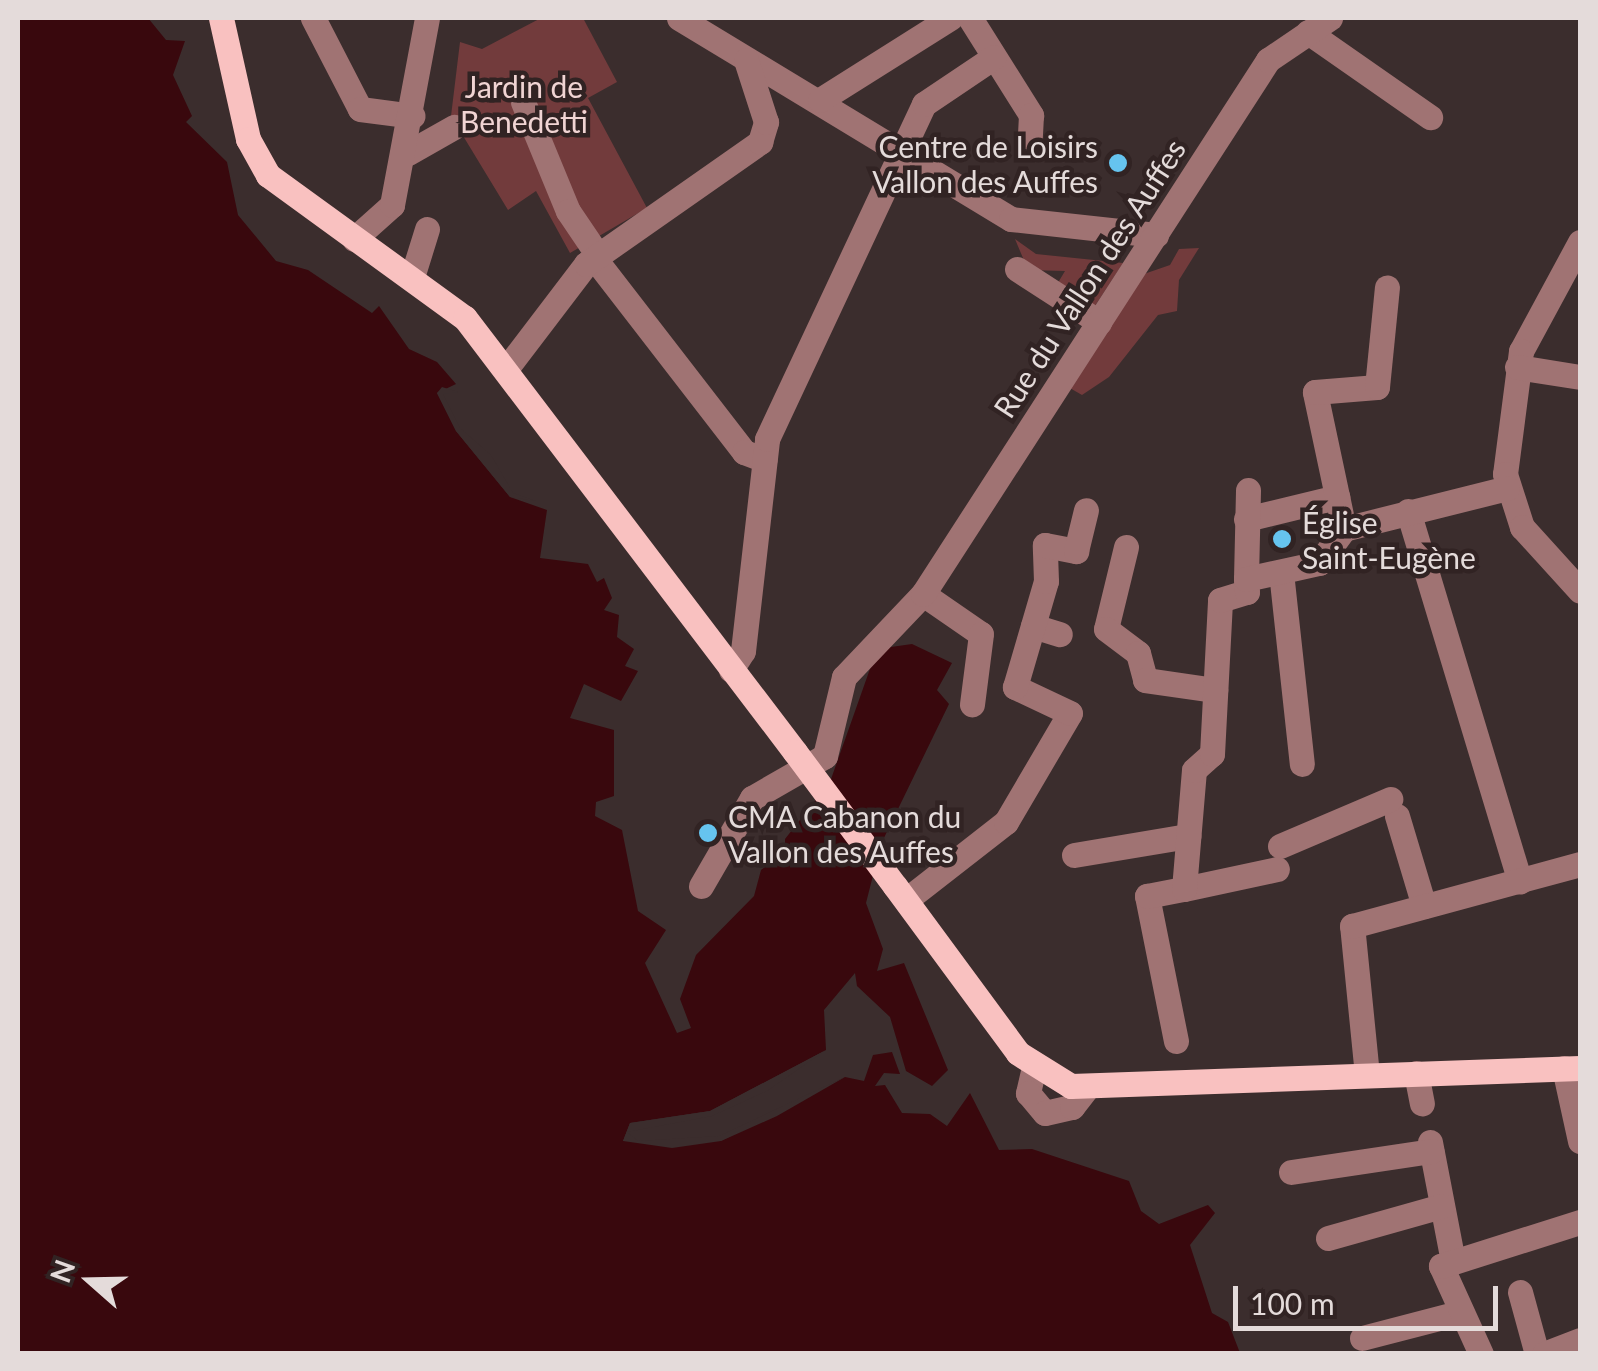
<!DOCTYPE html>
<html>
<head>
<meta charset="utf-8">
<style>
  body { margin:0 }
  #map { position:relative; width:1598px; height:1371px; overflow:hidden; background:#3b2d2d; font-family:Lato,sans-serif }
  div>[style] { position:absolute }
  .green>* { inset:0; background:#723b3c }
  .water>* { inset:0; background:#39080d }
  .pier>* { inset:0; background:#3b2d2d }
  .minor>* { height:25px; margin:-12.5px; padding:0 12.5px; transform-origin:12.5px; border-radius:12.5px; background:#a07373 }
  .major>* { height:25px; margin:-12.5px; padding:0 12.5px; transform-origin:12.5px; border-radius:12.5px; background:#f9c1c0 }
  .major-bridge>* { height:25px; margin:-12.5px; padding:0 12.5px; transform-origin:12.5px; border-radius:12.5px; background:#f9c1c0 }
  .dots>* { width:28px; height:28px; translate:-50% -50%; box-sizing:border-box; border:5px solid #312323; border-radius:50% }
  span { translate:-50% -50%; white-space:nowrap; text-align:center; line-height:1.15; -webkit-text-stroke:9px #312323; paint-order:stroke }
  .park-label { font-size:30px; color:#f0d4d3 }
  .poi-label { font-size:30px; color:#e4dbda }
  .right { translate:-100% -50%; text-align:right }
  .left { translate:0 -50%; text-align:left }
  .street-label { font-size:30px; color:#e4dbda }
  .frame { position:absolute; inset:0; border:20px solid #e4dbda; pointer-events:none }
  .north { position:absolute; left:40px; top:1231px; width:100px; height:100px; -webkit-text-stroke:8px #312323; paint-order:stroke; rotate:290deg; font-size:28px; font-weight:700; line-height:40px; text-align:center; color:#e4dbda }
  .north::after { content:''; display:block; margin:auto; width:35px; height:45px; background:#e4dbda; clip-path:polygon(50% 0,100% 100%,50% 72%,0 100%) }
  .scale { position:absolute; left:1233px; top:1286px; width:265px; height:45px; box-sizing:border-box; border:5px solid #e4dbda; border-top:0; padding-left:12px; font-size:30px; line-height:35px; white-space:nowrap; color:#e4dbda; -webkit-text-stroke:8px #312323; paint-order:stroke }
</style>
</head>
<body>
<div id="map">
  <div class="green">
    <i style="clip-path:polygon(541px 18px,583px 18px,617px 82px,588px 98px,647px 208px,570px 253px,536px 191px,508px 210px,451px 116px,460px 42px,482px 49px)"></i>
    <i style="clip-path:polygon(1015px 239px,1036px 254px,1123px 263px,1093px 309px,1056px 286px,1065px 271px,1028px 270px)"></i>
    <i style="clip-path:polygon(1199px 248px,1179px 280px,1177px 311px,1158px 315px,1109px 377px,1082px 395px,1068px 387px,1141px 275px,1170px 265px,1179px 249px)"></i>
  </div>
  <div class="water">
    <i style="clip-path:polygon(18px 18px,148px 18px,166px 40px,185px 41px,173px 75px,192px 116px,186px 122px,227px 162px,238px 215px,276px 261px,308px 270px,372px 313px,379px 306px,409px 349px,437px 362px,456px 384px,437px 393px,456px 431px,510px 497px,547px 510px,540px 558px,588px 564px,597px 582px,604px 578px,612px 598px,604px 610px,619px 615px,617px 637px,634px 649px,625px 666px,638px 671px,621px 701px,584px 684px,570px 718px,614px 730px,614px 796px,596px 802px,595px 816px,622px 830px,638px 911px,666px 930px,645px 963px,677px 1033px,691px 1028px,680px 999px,696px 955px,754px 896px,761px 870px,785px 852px,785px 839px,830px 782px,877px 649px,912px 644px,952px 663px,937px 690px,949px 704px,881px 844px,866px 903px,883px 949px,877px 971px,904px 963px,948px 1070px,932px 1086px,906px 1071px,890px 1017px,857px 986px,855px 973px,824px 1010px,826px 1050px,710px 1111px,630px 1123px,623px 1141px,721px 1141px,845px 1077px,864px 1081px,873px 1055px,892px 1052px,900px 1074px,884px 1073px,875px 1086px,885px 1085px,902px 1113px,930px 1114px,947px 1126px,970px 1093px,999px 1150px,1032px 1149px,1129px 1181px,1141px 1211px,1159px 1224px,1208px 1205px,1215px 1213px,1190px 1245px,1212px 1313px,1228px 1322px,1240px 1353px,18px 1353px)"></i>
  </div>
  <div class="pier">
    <i style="clip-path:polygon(442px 387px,458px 392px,443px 394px,460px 428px,491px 455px,513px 493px,536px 501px,510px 497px,456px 431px,437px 393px)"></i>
    <i style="clip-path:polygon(826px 1050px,767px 1091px,712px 1116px,627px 1132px,638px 1141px,719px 1136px,845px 1077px,777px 1116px,721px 1141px,672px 1148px,623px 1141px,630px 1123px,710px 1111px)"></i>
  </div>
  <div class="minor">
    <i style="left:313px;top:18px;width:102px;rotate:62.7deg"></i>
    <i style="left:360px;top:109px;width:53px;rotate:7.5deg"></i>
    <i style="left:679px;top:18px;width:388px;rotate:31.2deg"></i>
    <i style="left:1011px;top:219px;width:146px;rotate:6.3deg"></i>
    <i style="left:970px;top:18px;width:115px;rotate:57.8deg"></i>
    <i style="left:1031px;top:115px;width:22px;rotate:93deg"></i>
    <i style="left:1308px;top:32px;width:149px;rotate:34.9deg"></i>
    <i style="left:820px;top:100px;width:154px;rotate:-32.2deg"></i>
    <i style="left:523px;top:102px;width:118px;rotate:67.6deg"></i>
    <i style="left:568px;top:211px;width:55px;rotate:56deg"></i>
    <i style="left:408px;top:153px;width:53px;rotate:-29.5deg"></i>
    <i style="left:354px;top:239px;width:51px;rotate:-41.8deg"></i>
    <i style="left:392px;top:205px;width:190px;rotate:-79.4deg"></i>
    <i style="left:1580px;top:242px;width:124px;rotate:118.4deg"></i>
    <i style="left:1521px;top:351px;width:124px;rotate:97.4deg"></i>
    <i style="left:1505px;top:474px;width:56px;rotate:72.2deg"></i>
    <i style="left:1522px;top:527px;width:86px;rotate:47.8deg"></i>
    <i style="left:595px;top:259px;width:244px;rotate:52.3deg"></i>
    <i style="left:744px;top:452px;width:22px;rotate:21deg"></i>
    <i style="left:1017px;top:269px;width:98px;rotate:32.9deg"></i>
    <i style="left:413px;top:274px;width:47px;rotate:-72.7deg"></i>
    <i style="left:1517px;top:367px;width:64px;rotate:9deg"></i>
    <i style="left:506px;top:369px;width:132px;rotate:-52.7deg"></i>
    <i style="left:586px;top:264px;width:213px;rotate:-35deg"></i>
    <i style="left:760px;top:142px;width:21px;rotate:-73deg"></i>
    <i style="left:766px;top:122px;width:65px;rotate:-107.9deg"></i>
    <i style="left:1408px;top:511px;width:387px;rotate:73.2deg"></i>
    <i style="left:1246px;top:519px;width:94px;rotate:-13.6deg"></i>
    <i style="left:1344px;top:529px;width:140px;rotate:-102deg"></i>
    <i style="left:1315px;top:392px;width:62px;rotate:-4.6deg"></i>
    <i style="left:1377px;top:387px;width:100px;rotate:-84.3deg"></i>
    <i style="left:1344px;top:529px;width:168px;rotate:-14.1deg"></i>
    <i style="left:1126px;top:547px;width:84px;rotate:103.7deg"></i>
    <i style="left:1106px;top:629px;width:40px;rotate:37deg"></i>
    <i style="left:1138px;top:653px;width:28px;rotate:75deg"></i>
    <i style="left:1145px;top:680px;width:71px;rotate:8.1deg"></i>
    <i style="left:1281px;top:572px;width:193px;rotate:83.8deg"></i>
    <i style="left:1246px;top:579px;width:89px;rotate:-88.7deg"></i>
    <i style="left:923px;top:594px;width:70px;rotate:34.6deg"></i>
    <i style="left:981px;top:634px;width:71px;rotate:97.3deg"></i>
    <i style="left:1033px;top:626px;width:28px;rotate:17deg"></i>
    <i style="left:731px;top:670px;width:22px;rotate:-58deg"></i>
    <i style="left:743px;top:651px;width:213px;rotate:-83.5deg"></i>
    <i style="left:767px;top:439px;width:370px;rotate:-64.9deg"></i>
    <i style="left:924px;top:104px;width:84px;rotate:-33.9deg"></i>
    <i style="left:1397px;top:816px;width:94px;rotate:73.3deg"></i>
    <i style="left:1280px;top:846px;width:120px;rotate:-23.1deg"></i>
    <i style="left:1074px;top:855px;width:116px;rotate:-9.5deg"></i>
    <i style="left:701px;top:886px;width:102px;rotate:-59.9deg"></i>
    <i style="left:752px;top:798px;width:84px;rotate:-29.9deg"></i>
    <i style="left:825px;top:756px;width:81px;rotate:-76.5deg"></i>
    <i style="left:844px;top:677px;width:115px;rotate:-46.4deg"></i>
    <i style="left:923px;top:594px;width:636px;rotate:-57.13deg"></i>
    <i style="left:1268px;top:60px;width:75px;rotate:-34.1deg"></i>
    <i style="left:1184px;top:889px;width:95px;rotate:-12.1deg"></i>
    <i style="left:906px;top:900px;width:127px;rotate:-38deg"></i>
    <i style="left:1006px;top:822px;width:126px;rotate:-59.6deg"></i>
    <i style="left:1070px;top:713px;width:61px;rotate:-154.7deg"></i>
    <i style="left:1015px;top:687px;width:110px;rotate:-73.7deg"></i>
    <i style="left:1046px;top:581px;width:36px;rotate:-92deg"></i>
    <i style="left:1045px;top:545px;width:32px;rotate:11deg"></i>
    <i style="left:1076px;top:551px;width:42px;rotate:-76.3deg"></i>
    <i style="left:1176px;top:1041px;width:148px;rotate:-101.3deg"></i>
    <i style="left:1147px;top:896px;width:38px;rotate:-11deg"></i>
    <i style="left:1184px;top:889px;width:119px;rotate:-85.2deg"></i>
    <i style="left:1194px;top:770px;width:24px;rotate:-42deg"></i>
    <i style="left:1212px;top:754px;width:154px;rotate:-87deg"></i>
    <i style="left:1220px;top:600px;width:28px;rotate:-17deg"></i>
    <i style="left:1247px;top:592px;width:13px;rotate:-94deg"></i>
    <i style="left:1246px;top:579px;width:75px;rotate:-12.4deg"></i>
    <i style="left:1319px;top:563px;width:42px;rotate:-53.7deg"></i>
    <i style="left:1034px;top:1067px;width:27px;rotate:103deg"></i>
    <i style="left:1028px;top:1093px;width:26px;rotate:50deg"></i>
    <i style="left:1045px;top:1113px;width:28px;rotate:-13deg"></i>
    <i style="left:1072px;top:1107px;width:24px;rotate:-52deg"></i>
    <i style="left:1564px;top:1068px;width:75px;rotate:77.6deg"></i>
    <i style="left:1416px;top:1073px;width:31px;rotate:79deg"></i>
    <i style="left:1367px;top:1075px;width:150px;rotate:-95.7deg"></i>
    <i style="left:1352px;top:926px;width:236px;rotate:-15.2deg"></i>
    <i style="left:1430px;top:1142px;width:122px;rotate:79.1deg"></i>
    <i style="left:1291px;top:1172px;width:142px;rotate:-8.5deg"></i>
    <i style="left:1328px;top:1238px;width:118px;rotate:-15.7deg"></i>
    <i style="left:1520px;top:1292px;width:64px;rotate:74.7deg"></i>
    <i style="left:1362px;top:1338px;width:100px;rotate:-14.5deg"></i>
    <i style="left:1481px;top:1354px;width:97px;rotate:-114.4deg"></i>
    <i style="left:1441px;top:1266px;width:146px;rotate:-17.6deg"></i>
    <i style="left:1544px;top:1354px;width:39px;rotate:-21deg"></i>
  </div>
  <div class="major">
    <i style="left:221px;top:18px;width:124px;rotate:77.4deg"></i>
    <i style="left:248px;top:139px;width:41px;rotate:60.9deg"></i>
    <i style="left:268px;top:175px;width:243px;rotate:36deg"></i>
    <i style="left:465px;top:318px;width:545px;rotate:52.75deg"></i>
    <i style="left:895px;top:886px;width:207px;rotate:53.6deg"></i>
    <i style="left:1018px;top:1053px;width:62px;rotate:31.9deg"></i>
    <i style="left:1071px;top:1086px;width:509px;rotate:-2.03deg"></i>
  </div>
  <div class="major-bridge">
    <i style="left:795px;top:752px;width:167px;rotate:53.3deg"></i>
  </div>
  <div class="dots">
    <i style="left:1118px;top:163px;background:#66c4ef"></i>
    <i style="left:1282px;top:539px;background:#66c4ef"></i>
    <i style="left:708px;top:833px;background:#66c4ef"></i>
  </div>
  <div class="park-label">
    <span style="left:524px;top:103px">Jardin de<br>Benedetti</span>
  </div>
  <div class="poi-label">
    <span class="right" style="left:1098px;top:163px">Centre de Loisirs<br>Vallon des Auffes</span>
    <span class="left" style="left:1302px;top:539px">Église<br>Saint-Eugène</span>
    <span class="left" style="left:728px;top:833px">CMA Cabanon du<br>Vallon des Auffes</span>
  </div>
  <div class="street-label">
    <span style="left:1089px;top:278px;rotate:-57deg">Rue du Vallon des Auffes</span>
  </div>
  <div class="frame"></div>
  <div class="north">N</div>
  <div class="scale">100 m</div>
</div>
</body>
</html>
